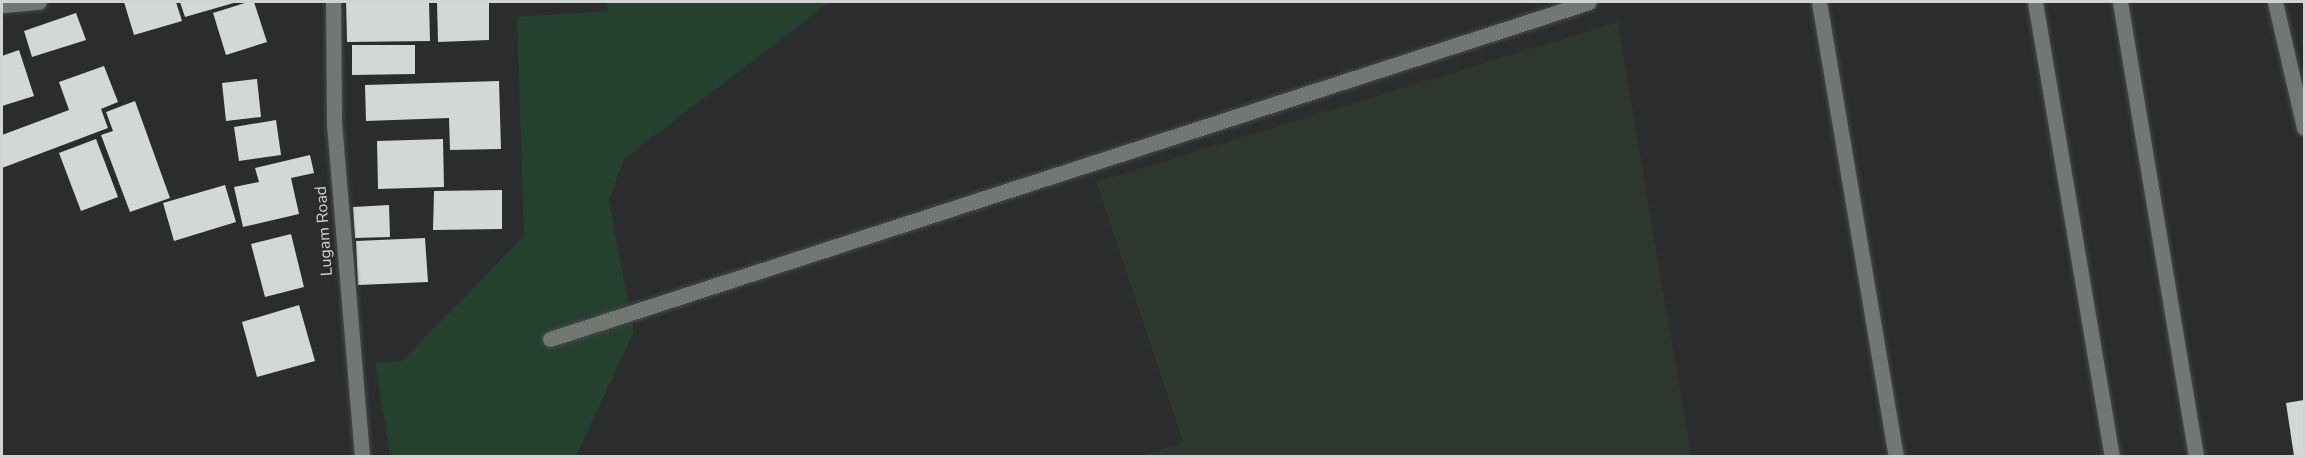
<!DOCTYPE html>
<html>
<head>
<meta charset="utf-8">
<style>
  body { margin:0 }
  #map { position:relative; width:2306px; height:458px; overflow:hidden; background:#2a2d2b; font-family:"Nunito Sans",sans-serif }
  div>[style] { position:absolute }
  .built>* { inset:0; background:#2d3730 }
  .green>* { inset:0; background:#24402f }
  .building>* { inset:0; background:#d3d8d5 }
  .roads { filter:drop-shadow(0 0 2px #474b48) drop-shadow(0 0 2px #474b48) }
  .lane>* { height:15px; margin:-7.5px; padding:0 7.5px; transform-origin:7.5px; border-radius:7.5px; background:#737774 }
  .street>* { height:15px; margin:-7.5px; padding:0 7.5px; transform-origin:7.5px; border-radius:7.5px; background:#737774 }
  .secondary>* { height:15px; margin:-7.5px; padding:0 7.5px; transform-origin:7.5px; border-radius:7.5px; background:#737774 }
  span { translate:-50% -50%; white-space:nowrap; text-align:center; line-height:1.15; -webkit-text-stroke:6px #2a2d2b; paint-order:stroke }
  .street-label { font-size:16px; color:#d1d4d2 }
  .frame { position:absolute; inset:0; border:3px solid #d1d4d2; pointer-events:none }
</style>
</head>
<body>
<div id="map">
  <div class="built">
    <i style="clip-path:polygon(1618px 22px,1691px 456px,1143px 456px,1183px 442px,1096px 182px)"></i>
  </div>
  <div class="green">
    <i style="clip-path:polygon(607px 2px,830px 2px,624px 159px,609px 200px,634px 332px,576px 456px,390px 456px,375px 363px,402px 361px,524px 236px,517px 17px,607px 11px)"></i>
  </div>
  <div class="building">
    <i style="clip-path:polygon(124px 2px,176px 2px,182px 21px,134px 35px)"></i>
    <i style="clip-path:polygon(180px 2px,237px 2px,185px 17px)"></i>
    <i style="clip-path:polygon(248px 2px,254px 2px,267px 42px,226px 55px,213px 13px)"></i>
    <i style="clip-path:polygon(346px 2px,429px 2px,430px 41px,347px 42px)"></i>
    <i style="clip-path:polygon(437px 2px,489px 2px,489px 40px,438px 42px)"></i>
    <i style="clip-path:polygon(76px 13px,86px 40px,32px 57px,24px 31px)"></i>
    <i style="clip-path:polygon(352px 45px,415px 45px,415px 74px,352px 75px)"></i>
    <i style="clip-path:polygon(19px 50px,34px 96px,2px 106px,2px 56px)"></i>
    <i style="clip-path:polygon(104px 66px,118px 102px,101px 109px,108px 128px,2px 168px,2px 135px,69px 110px,59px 82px)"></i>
    <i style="clip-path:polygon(257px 79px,261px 117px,226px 121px,222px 83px)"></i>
    <i style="clip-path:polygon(499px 81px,501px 149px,450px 150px,449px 118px,366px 121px,365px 85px)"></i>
    <i style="clip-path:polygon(135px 101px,170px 198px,130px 212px,101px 135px,113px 131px,106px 112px)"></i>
    <i style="clip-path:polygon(276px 120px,281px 155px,239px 161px,234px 127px)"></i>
    <i style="clip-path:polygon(96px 139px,118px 197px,81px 211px,59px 153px)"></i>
    <i style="clip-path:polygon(443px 139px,444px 187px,378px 189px,377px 141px)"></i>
    <i style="clip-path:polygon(310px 155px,314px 173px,291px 178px,299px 214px,243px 227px,234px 187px,259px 182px,255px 168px)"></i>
    <i style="clip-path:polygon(225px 185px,236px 222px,174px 241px,163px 203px)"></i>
    <i style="clip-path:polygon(502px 190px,502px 229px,433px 230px,434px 191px)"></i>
    <i style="clip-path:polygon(389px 205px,390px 237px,355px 238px,353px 207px)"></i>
    <i style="clip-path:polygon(291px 234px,304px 287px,265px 297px,251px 244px)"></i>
    <i style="clip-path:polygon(425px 238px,428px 282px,358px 285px,356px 241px)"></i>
    <i style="clip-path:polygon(299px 305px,315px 361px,257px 377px,242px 322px)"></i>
    <i style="clip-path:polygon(2304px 400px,2304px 456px,2294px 456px,2286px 403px)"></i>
  </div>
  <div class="roads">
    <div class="lane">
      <i style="left:1819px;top:2px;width:460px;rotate:80.4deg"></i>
      <i style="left:2035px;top:2px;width:460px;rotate:80.4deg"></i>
      <i style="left:2120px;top:2px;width:460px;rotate:80.5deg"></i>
      <i style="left:550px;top:339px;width:1092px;rotate:-17.97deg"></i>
    </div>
    <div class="street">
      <i style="left:2275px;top:2px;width:129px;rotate:77deg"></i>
      <i style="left:2px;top:5px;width:37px;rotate:-5deg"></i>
    </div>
    <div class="secondary">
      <i style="left:333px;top:2px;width:121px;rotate:89.5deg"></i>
      <i style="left:334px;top:123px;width:334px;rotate:85.2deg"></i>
    </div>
  </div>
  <div class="street-label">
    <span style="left:324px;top:231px;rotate:-94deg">Lugam Road</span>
  </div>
  <div class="frame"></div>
</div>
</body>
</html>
